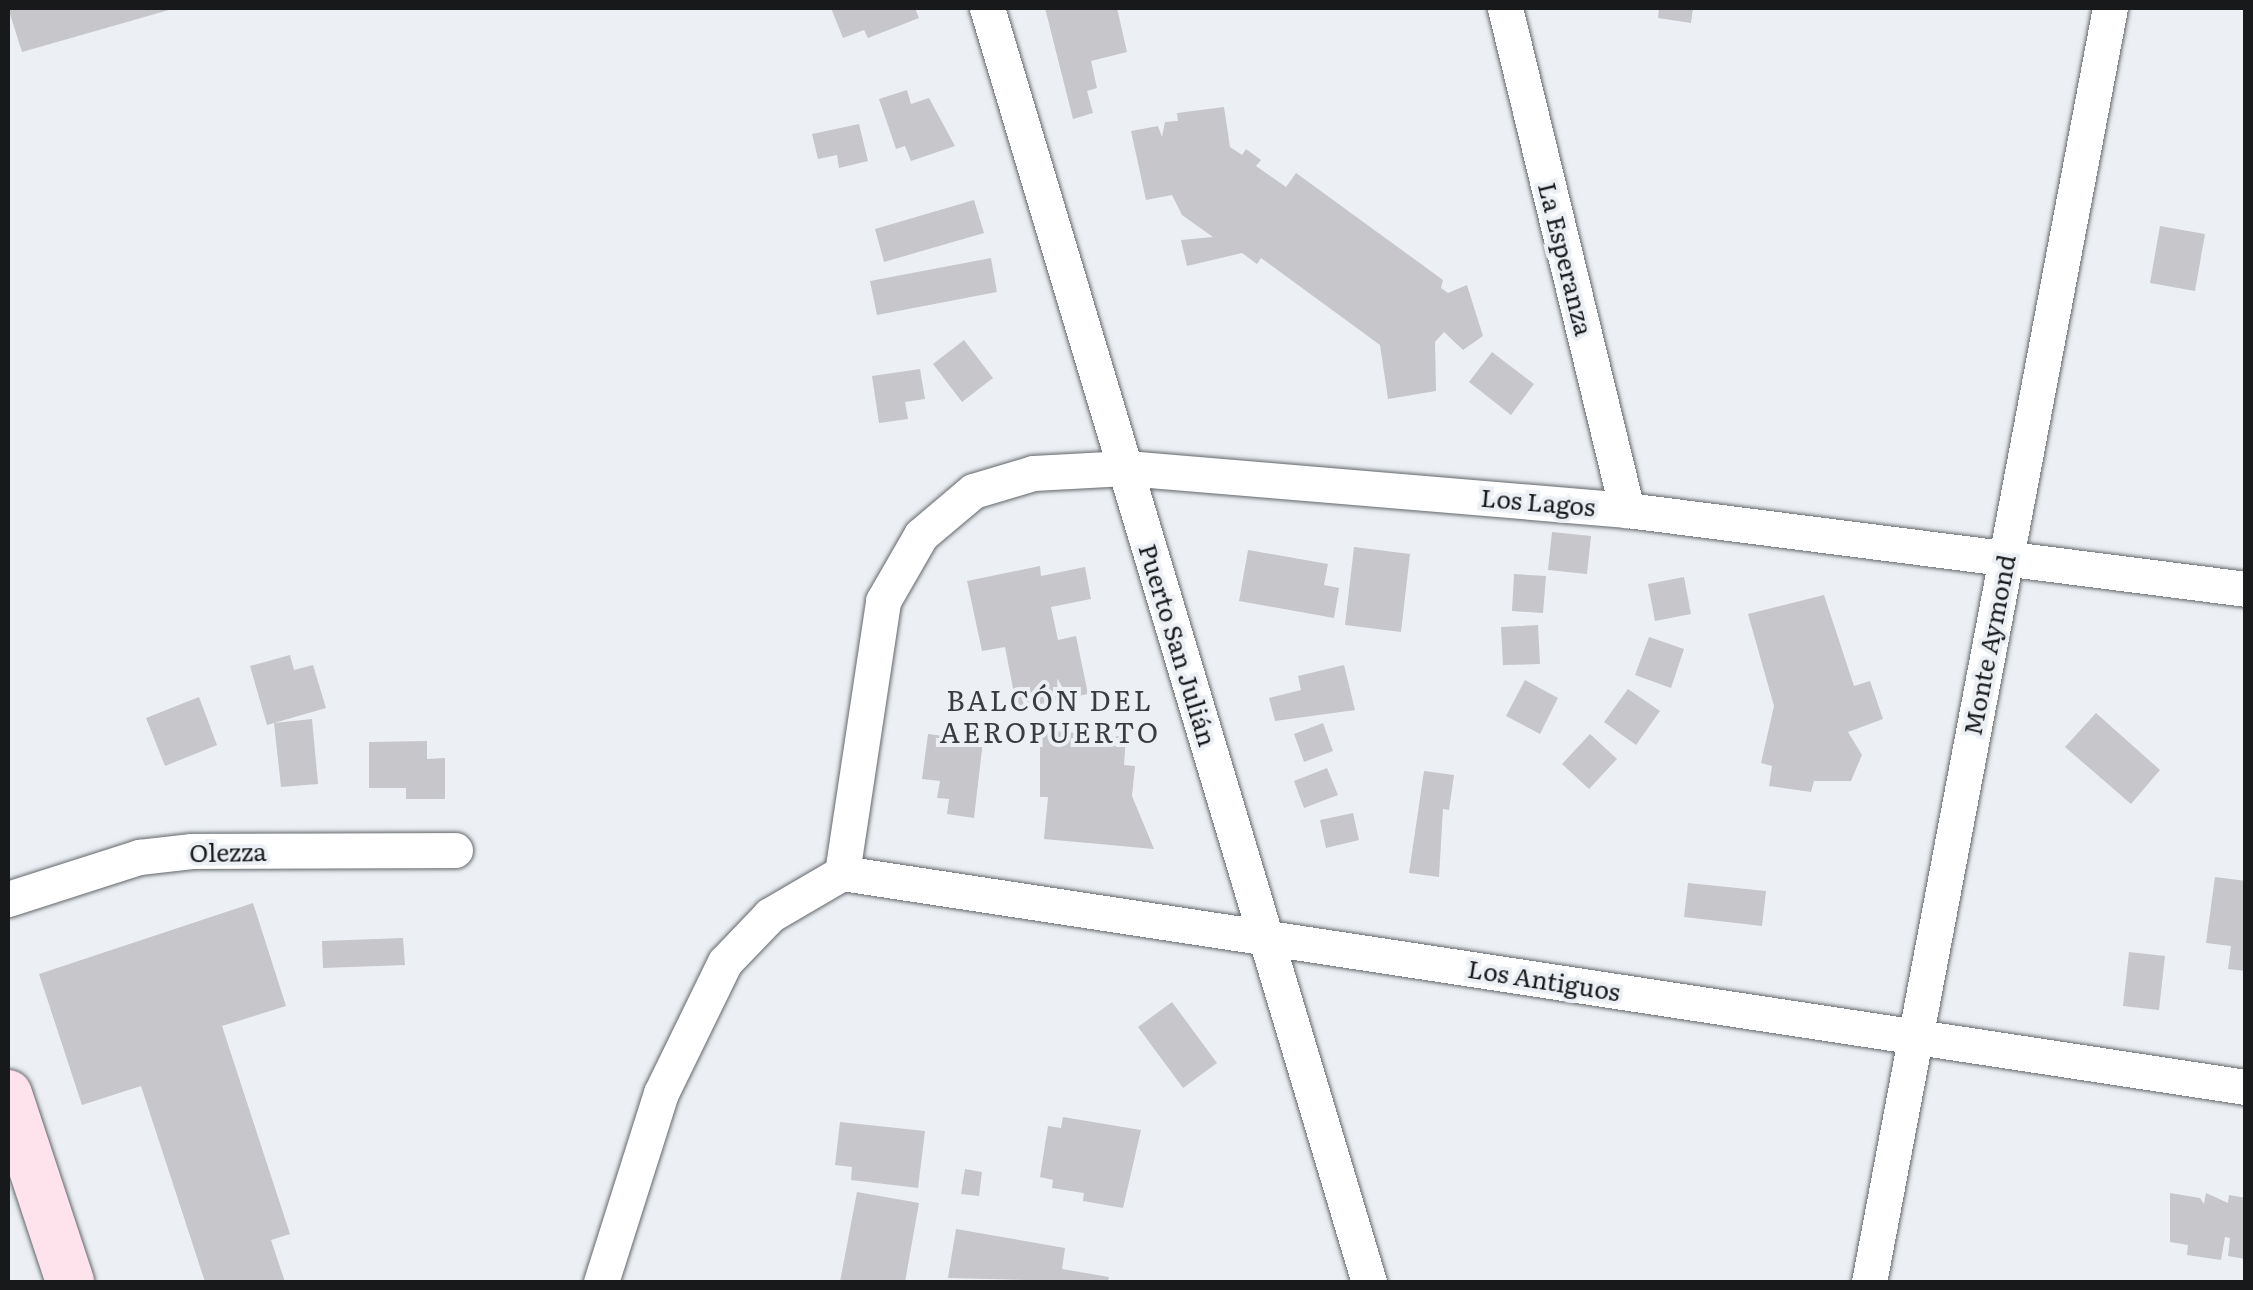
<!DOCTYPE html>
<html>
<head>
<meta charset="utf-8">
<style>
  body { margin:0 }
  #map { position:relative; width:2253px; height:1290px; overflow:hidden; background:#ecf0f4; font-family:Literata,serif }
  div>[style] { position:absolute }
  .building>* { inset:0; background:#c7c6ca }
  .roads { filter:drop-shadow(0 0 2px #63676a) drop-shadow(0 0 2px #63676a) }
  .street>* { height:35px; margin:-17.5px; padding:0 17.5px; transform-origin:17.5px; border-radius:17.5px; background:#fff }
  .secondary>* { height:48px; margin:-24px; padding:0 24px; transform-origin:24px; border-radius:24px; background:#ffe3ec }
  span { translate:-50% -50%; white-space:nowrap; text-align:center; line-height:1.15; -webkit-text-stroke:8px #ecf0f4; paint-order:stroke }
  .street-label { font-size:25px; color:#18191b }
  .neighbourhood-label { font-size:28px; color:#3a3d40; letter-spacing:2.5px }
  .frame { position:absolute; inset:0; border:10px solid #18191b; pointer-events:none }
</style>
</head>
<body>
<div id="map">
  <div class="building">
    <i style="clip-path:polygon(8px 8px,176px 8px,22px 52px)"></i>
    <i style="clip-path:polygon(831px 8px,915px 8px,919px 18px,868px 38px,864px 30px,843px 38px)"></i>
    <i style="clip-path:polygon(1045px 8px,1117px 8px,1127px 52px,1091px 61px,1097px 88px,1087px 91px,1093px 113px,1073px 119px)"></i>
    <i style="clip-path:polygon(1659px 8px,1693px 8px,1691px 23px,1658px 18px)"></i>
    <i style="clip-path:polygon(907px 90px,911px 104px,929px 98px,955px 146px,911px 161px,905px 146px,896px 149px,879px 99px)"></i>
    <i style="clip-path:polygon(1224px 107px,1230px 147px,1242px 155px,1246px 149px,1261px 160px,1256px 166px,1286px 187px,1296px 173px,1443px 280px,1441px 288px,1448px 293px,1467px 285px,1483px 336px,1463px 350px,1444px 332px,1435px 342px,1436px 391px,1388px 399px,1380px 345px,1261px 258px,1257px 264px,1242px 253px,1187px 266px,1181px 240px,1213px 237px,1182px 215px,1172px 195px,1146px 200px,1131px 131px,1158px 126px,1162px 137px,1165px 122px,1178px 121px,1177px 113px)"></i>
    <i style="clip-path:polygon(859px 124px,868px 161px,839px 168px,837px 155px,818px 159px,812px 134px)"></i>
    <i style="clip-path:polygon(974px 200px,984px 233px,884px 262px,875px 229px)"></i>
    <i style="clip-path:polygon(2160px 226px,2205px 234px,2195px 291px,2150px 283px)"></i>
    <i style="clip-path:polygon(991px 258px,997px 292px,877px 315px,870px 281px)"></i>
    <i style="clip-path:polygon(964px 340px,993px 378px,962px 402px,933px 364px)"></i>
    <i style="clip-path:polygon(1492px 352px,1534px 384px,1511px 415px,1469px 382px)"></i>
    <i style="clip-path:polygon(920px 369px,925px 399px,905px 402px,908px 419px,879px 423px,872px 376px)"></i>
    <i style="clip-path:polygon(1552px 532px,1591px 536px,1587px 574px,1548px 570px)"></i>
    <i style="clip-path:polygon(1354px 547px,1410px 554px,1401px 632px,1345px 625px)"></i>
    <i style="clip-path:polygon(1248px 550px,1328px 564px,1324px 585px,1339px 588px,1334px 618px,1239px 601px)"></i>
    <i style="clip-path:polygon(1040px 566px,1041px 576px,1085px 567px,1091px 599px,1051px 607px,1058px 640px,1076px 636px,1088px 694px,1017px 709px,1005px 647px,982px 651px,967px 581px)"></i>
    <i style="clip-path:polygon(1514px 574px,1546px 576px,1543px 613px,1512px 611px)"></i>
    <i style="clip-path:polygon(1684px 577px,1691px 614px,1655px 621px,1648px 584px)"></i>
    <i style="clip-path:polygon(1824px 595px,1854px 686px,1870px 681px,1883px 719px,1848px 732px,1862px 755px,1851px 781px,1814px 781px,1811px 792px,1769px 786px,1772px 766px,1761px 763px,1774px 706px,1748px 614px)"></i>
    <i style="clip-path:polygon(1538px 625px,1540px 664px,1503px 665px,1501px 627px)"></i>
    <i style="clip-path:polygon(1649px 637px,1684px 649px,1671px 688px,1635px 675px)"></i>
    <i style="clip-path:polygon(290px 655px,294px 670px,313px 665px,326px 708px,267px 725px,250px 666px)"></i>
    <i style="clip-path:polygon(1344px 665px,1355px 710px,1275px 721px,1269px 698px,1301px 690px,1298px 676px)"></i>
    <i style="clip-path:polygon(1525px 680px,1558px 698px,1540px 734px,1506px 716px)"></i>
    <i style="clip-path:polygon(1628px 689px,1660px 711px,1636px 745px,1604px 722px)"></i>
    <i style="clip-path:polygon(199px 697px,217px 745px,165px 766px,146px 718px)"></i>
    <i style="clip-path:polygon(2096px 713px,2160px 770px,2131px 804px,2065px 747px)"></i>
    <i style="clip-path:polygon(312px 719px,318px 784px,281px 787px,274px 723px)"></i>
    <i style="clip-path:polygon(1323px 723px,1333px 751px,1304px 762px,1294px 734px)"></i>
    <i style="clip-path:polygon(1040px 730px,1126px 737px,1124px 765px,1135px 766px,1132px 796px,1154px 849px,1044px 839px,1048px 797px,1040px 797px)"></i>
    <i style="clip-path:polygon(928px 734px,983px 741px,974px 818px,947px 814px,949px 799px,937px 798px,940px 781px,922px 779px)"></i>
    <i style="clip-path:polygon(1590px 734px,1617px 759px,1589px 789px,1562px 764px)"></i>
    <i style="clip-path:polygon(427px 741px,427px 759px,445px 758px,445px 799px,406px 799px,406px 788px,369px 788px,369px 742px)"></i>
    <i style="clip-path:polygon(1327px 768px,1338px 795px,1304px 808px,1294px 781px)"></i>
    <i style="clip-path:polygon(1424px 771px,1454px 775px,1449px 810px,1443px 809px,1439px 877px,1409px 873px)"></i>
    <i style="clip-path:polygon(1353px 813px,1359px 840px,1326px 848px,1320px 820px)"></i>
    <i style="clip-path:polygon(2215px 877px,2246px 881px,2246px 971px,2228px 969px,2231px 946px,2206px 943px)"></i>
    <i style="clip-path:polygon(1688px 883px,1766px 891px,1762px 926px,1684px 917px)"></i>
    <i style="clip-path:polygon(253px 903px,286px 1006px,222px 1026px,290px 1234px,271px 1240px,285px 1282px,205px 1282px,141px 1086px,82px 1105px,39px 974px)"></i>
    <i style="clip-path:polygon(403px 938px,405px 965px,323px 968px,322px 941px)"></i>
    <i style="clip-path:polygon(2129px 952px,2165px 956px,2159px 1010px,2123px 1006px)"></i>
    <i style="clip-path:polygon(1172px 1002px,1217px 1063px,1183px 1088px,1138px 1027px)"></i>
    <i style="clip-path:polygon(1063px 1117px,1141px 1130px,1123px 1208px,1083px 1201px,1084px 1193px,1052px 1188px,1053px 1180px,1040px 1177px,1048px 1126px,1061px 1128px)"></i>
    <i style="clip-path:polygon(840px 1122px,925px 1131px,918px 1188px,851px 1180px,852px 1167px,835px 1165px)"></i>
    <i style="clip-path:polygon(965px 1169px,982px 1172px,979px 1196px,961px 1194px)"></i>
    <i style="clip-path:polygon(857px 1192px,919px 1203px,905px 1282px,840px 1282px)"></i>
    <i style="clip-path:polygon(2170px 1193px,2200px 1198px,2204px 1204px,2206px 1193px,2228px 1203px,2229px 1195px,2246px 1198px,2246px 1259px,2228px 1256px,2230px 1238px,2225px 1237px,2221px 1260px,2187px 1255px,2188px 1245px,2170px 1242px)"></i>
    <i style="clip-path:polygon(956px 1229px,1065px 1248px,1062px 1269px,1109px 1277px,1108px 1282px,948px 1278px)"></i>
  </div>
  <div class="roads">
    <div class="street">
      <i style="left:987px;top:8px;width:1330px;rotate:73.31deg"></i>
      <i style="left:1505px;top:8px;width:517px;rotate:76.34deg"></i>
      <i style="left:842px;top:873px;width:1420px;rotate:8.67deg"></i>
      <i style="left:8px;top:899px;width:138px;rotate:-17.8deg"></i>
      <i style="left:139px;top:857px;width:53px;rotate:-6.5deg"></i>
      <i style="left:192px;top:851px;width:263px;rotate:-0.2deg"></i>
      <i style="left:601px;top:1282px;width:198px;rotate:-72.4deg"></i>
      <i style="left:661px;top:1093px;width:146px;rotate:-64deg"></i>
      <i style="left:725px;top:962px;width:65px;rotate:-46.2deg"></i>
      <i style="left:770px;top:915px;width:83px;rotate:-30.3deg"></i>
      <i style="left:842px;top:873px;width:275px;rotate:-81.4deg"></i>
      <i style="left:883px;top:601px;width:76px;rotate:-60.1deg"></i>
      <i style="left:921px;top:535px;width:68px;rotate:-40.2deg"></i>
      <i style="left:973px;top:491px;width:63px;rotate:-16.7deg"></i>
      <i style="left:1033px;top:473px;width:93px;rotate:-3.1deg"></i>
      <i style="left:1126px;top:468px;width:503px;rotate:4.79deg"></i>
      <i style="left:1627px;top:510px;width:624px;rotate:7.27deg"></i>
      <i style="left:1869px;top:1282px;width:1297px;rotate:-79.29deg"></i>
    </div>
    <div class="secondary">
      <i style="left:8px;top:1094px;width:198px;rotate:71.7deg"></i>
    </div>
  </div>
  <div class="street-label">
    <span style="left:1566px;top:259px;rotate:76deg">La Esperanza</span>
    <span style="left:1538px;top:502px;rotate:5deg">Los Lagos</span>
    <span style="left:1178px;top:645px;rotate:73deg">Puerto San Julián</span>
    <span style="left:1989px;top:645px;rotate:-79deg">Monte Aymond</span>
    <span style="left:228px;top:852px;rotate:-1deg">Olezza</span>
    <span style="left:1544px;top:980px;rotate:9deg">Los Antiguos</span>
  </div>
  <div class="neighbourhood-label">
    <span style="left:1050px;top:715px">BALCÓN DEL<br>AEROPUERTO</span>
  </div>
  <div class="frame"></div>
</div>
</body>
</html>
